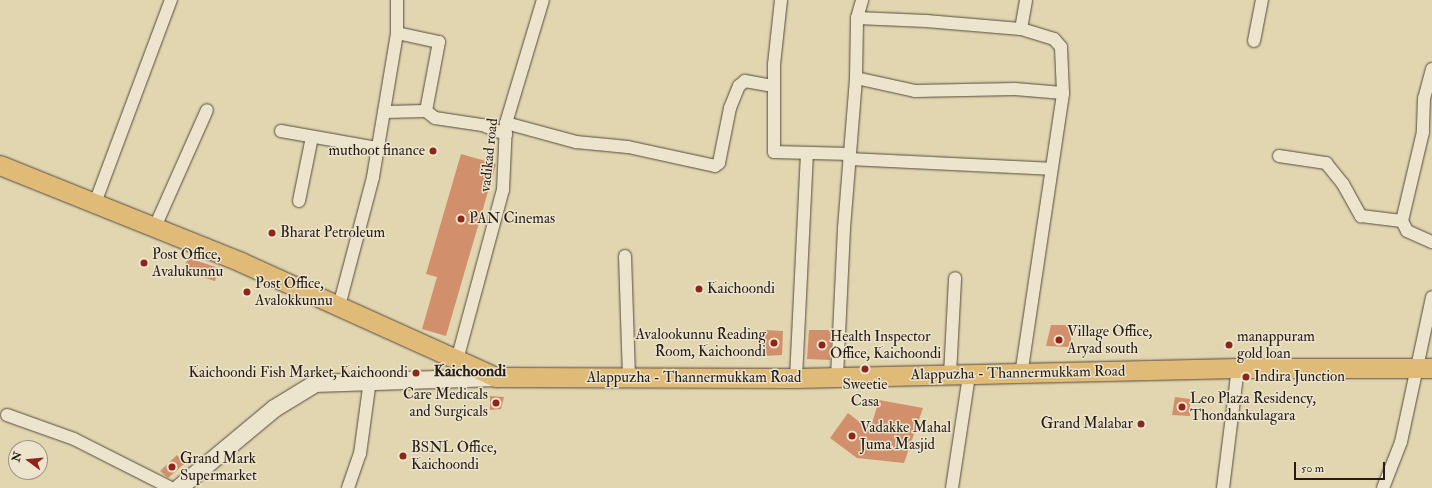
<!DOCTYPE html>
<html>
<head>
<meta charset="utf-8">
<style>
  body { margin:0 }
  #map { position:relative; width:1432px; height:488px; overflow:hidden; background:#e1d6b0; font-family:"IM FELL Double Pica",serif }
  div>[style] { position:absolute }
  .building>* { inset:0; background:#d18f6b }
  .roads { filter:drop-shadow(0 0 1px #564a3d) drop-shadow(0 0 1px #564a3d) }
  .street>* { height:12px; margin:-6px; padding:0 6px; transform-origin:6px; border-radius:6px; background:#ece4cc }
  .secondary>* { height:17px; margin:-8.5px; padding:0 8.5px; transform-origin:8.5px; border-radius:8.5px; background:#ece4cc }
  .primary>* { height:19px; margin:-9.5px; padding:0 9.5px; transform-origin:9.5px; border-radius:9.5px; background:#e0bb78 }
  .dots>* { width:11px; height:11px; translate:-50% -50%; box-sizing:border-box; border:2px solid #ece4cc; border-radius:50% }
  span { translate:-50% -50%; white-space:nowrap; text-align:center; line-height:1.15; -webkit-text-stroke:3px #ece4cc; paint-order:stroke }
  .poi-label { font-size:15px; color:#271b17 }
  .right { translate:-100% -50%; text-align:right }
  .left { translate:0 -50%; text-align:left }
  .street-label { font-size:15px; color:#271b17 }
  .neighbourhood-label { font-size:16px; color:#271b17; font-weight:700 }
  .north { position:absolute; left:8px; top:440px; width:40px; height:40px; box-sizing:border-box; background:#ece4cc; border:1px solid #9d9484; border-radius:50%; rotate:286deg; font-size:11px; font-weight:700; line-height:16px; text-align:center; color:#271b17 }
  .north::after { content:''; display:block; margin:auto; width:14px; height:18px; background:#8f2418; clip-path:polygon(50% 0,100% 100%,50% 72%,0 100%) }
  .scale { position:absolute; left:1294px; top:462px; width:91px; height:18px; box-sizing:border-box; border:2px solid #271b17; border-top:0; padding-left:5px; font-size:12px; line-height:14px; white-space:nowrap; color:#271b17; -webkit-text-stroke:3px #ece4cc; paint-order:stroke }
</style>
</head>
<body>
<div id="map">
  <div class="building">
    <i style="clip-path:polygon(461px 154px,496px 164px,446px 336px,422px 329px,437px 277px,426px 274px)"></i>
    <i style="clip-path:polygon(188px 258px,219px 268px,215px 281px,183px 271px)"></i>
    <i style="clip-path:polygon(1051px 325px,1071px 325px,1071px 347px,1046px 346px)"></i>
    <i style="clip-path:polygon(765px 330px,783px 331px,782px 355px,765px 356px)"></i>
    <i style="clip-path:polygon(809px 330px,832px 330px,830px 360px,807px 359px)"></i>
    <i style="clip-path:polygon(490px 396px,504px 397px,501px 409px,490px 410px)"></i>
    <i style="clip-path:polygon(1175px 397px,1190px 399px,1190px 416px,1172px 415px)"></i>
    <i style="clip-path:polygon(879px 400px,923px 408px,904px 463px,857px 458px,830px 438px,848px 413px,870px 430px)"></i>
    <i style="clip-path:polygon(177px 455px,184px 464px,168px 478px,160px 471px)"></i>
  </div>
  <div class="roads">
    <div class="street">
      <i style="left:781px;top:0;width:64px;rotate:96.2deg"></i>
      <i style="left:774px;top:64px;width:88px;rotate:90deg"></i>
      <i style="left:774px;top:152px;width:76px;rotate:1.5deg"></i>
      <i style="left:857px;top:18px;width:19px;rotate:-74deg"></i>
      <i style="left:397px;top:33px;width:43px;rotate:12.1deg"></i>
      <i style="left:439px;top:42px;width:70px;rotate:100.7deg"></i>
      <i style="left:426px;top:111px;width:11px;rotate:38deg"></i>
      <i style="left:435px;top:118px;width:48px;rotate:8.5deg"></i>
      <i style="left:482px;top:125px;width:26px;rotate:21deg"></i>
      <i style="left:1254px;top:41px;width:42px;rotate:-79deg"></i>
      <i style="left:1432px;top:69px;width:30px;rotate:105deg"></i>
      <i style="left:1424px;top:98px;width:34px;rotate:92deg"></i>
      <i style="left:1423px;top:132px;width:91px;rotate:103.3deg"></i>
      <i style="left:1402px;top:221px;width:11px;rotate:63deg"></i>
      <i style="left:1407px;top:231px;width:27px;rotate:24deg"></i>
      <i style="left:856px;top:78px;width:60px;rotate:12.4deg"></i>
      <i style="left:915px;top:91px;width:100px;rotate:-1.1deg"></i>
      <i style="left:1015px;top:89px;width:48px;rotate:4.8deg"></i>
      <i style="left:385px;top:112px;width:41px;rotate:-1.4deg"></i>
      <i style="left:506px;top:123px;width:73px;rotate:15.2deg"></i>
      <i style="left:576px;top:142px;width:52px;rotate:5.5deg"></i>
      <i style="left:628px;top:147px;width:89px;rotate:12.3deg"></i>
      <i style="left:715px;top:166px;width:5px;rotate:-37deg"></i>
      <i style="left:719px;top:163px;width:56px;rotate:-78.7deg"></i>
      <i style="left:730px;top:108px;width:24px;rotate:-68deg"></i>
      <i style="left:739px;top:86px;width:8px;rotate:-40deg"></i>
      <i style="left:745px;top:81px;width:29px;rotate:10deg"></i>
      <i style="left:281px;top:131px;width:97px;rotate:10deg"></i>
      <i style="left:1279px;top:156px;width:48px;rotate:8.5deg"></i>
      <i style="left:1326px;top:163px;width:27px;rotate:51deg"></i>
      <i style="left:1343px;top:184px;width:37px;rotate:61deg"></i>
      <i style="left:1361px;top:216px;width:41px;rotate:7deg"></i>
      <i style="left:849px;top:159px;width:201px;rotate:2.8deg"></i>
      <i style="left:299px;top:201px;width:65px;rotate:-78.5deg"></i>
      <i style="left:95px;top:203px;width:217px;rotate:-69.5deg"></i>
      <i style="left:154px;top:229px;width:130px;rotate:-66deg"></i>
      <i style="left:625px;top:256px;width:122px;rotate:88.1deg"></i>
      <i style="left:339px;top:306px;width:133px;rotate:-75.2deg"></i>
      <i style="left:373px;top:177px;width:146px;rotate:-80.5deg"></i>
      <i style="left:397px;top:33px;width:33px;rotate:-90deg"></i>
      <i style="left:457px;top:360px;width:176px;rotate:-74.9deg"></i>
      <i style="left:503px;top:190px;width:67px;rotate:-87.4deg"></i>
      <i style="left:506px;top:123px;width:128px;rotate:-73.3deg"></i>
      <i style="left:950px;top:375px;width:97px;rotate:-87deg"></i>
      <i style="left:1021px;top:375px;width:285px;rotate:-81.5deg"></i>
      <i style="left:1063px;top:93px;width:46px;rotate:-92.5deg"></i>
      <i style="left:1061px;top:47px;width:11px;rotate:-131deg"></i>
      <i style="left:1054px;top:39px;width:34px;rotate:-163deg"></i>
      <i style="left:1021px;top:29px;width:29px;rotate:-80deg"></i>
      <i style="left:837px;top:377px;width:149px;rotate:-87.3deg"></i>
      <i style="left:844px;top:228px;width:150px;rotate:-85.4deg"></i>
      <i style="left:856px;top:78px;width:60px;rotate:-89deg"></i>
      <i style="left:857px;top:18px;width:69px;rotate:2.5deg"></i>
      <i style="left:926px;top:21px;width:95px;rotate:4.8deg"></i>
      <i style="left:796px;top:378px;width:225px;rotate:-87.2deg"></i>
      <i style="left:7px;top:415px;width:71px;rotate:19.7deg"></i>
      <i style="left:74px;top:439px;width:109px;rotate:26.8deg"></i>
      <i style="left:348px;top:488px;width:36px;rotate:-71deg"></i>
      <i style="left:360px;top:454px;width:75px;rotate:-82.3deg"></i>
      <i style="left:952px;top:488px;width:114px;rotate:-81.4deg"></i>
      <i style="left:1223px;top:488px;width:121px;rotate:-82.9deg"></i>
      <i style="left:1383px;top:488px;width:49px;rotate:-68.6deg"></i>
      <i style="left:1401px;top:442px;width:148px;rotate:-77.9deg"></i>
    </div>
    <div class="secondary">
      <i style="left:178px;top:488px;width:125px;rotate:-39.8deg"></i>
      <i style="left:274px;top:408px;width:48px;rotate:-31.4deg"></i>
      <i style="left:315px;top:383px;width:181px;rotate:-1.9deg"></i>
    </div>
    <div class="primary">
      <i style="left:0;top:165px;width:260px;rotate:21.9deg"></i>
      <i style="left:241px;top:262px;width:280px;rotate:24.3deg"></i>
      <i style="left:496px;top:377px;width:300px;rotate:0.2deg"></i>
      <i style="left:796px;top:378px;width:442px;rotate:-1.3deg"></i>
      <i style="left:1238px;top:368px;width:194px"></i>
    </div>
  </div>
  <div class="dots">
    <i style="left:433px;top:151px;background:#8f2418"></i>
    <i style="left:461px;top:219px;background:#8f2418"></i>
    <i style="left:272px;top:233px;background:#8f2418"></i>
    <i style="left:144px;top:263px;background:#8f2418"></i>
    <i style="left:699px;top:289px;background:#8f2418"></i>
    <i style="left:247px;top:292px;background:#8f2418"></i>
    <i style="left:1059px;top:340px;background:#8f2418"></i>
    <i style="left:774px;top:343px;background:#8f2418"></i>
    <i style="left:822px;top:345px;background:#8f2418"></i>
    <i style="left:1229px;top:345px;background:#8f2418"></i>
    <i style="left:865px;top:369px;background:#8f2418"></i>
    <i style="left:416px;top:373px;background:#8f2418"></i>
    <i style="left:1246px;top:377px;background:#8f2418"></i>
    <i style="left:496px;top:403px;background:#8f2418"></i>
    <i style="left:1182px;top:407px;background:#8f2418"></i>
    <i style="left:1141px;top:424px;background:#8f2418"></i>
    <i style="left:852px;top:436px;background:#8f2418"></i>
    <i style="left:403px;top:456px;background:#8f2418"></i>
    <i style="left:172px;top:467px;background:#8f2418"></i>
  </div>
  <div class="poi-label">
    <span class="right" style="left:425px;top:151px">muthoot finance</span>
    <span class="left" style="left:469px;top:219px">PAN Cinemas</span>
    <span class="left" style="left:280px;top:233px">Bharat Petroleum</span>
    <span class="left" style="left:152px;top:263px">Post Office,<br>Avalukunnu</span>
    <span class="left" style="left:255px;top:292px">Post Office,<br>Avalokkunnu</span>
    <span class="left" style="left:707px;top:289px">Kaichoondi</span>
    <span class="left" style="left:1067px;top:340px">Village Office,<br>Aryad south</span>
    <span class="right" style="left:766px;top:343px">Avalookunnu Reading<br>Room, Kaichoondi</span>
    <span class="left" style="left:830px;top:345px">Health Inspector<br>Office, Kaichoondi</span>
    <span class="left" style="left:1237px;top:345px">manappuram<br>gold loan</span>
    <span class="right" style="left:408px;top:373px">Kaichoondi Fish Market, Kaichoondi</span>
    <span class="left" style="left:1254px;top:377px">Indira Junction</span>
    <span style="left:865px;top:393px">Sweetie<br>Casa</span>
    <span class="right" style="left:488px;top:403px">Care Medicals<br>and Surgicals</span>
    <span class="left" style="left:1190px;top:407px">Leo Plaza Residency,<br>Thondankulagara</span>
    <span class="right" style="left:1133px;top:424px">Grand Malabar</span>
    <span class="left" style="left:860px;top:436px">Vadakke Mahal<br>Juma Masjid</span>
    <span class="left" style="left:411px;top:456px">BSNL Office,<br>Kaichoondi</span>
    <span class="left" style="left:180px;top:467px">Grand Mark<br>Supermarket</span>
  </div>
  <div class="street-label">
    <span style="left:489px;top:155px;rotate:-84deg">vadikad road</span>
    <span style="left:1018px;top:373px;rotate:-1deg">Alappuzha - Thannermukkam Road</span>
    <span style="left:694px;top:378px">Alappuzha - Thannermukkam Road</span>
  </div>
  <div class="neighbourhood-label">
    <span style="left:470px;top:371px">Kaichoondi</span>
  </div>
  <div class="north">N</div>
  <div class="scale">50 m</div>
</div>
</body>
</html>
